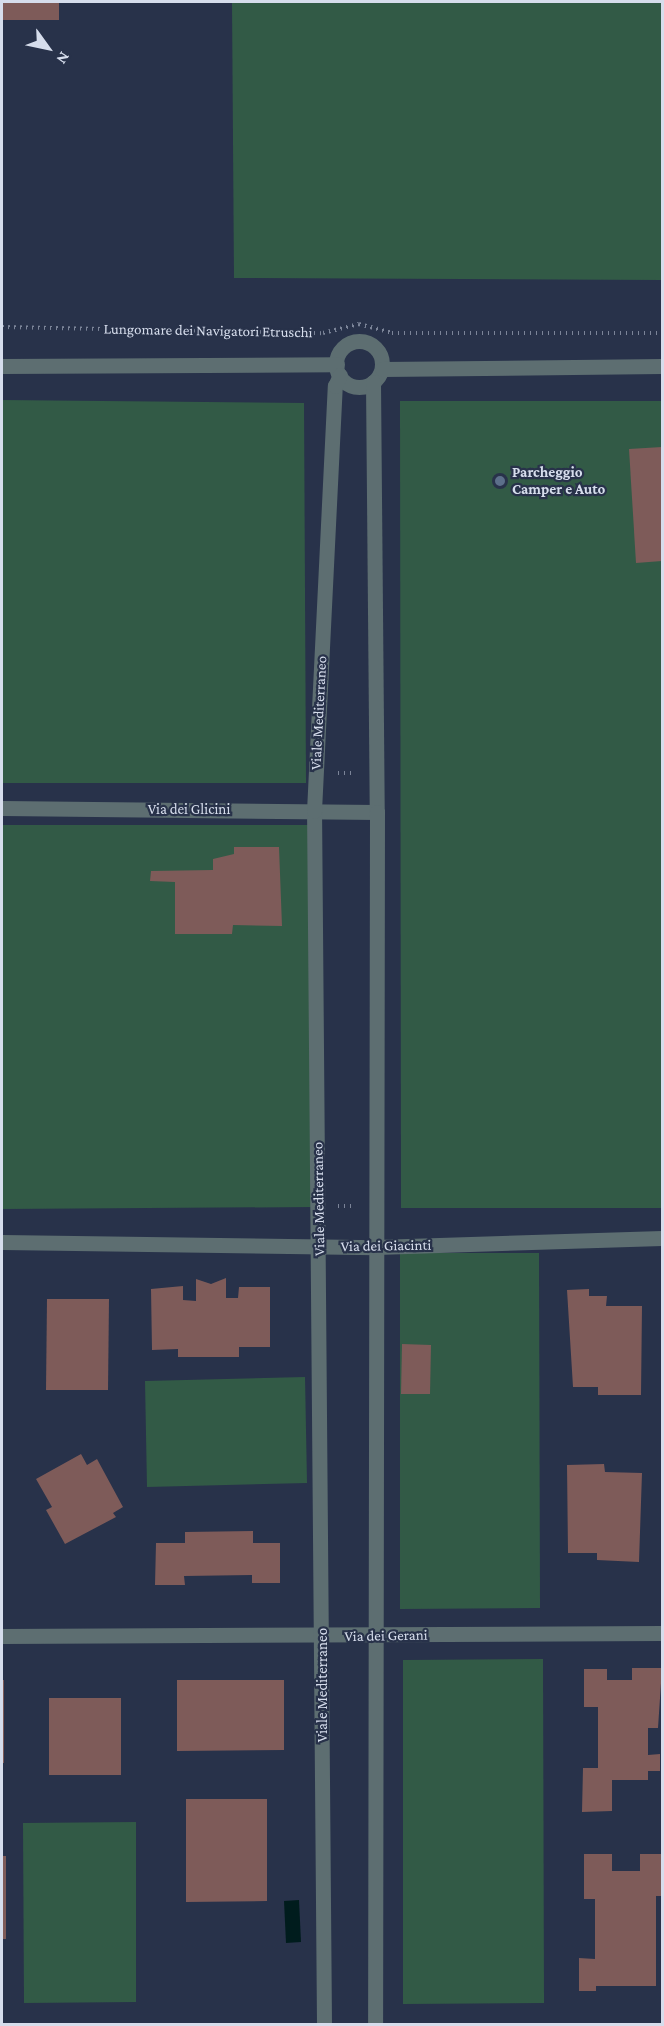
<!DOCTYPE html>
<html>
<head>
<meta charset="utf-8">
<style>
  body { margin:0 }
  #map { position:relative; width:664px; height:2026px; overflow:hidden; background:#28324a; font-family:"Crimson Pro",serif }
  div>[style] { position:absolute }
  .green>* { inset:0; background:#325a46 }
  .water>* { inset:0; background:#001c1d }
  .building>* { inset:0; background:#7e5b59 }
  .path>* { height:4px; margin-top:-2px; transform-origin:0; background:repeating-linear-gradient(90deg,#7b8498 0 1.5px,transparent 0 6px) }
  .minor>* { height:15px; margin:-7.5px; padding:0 7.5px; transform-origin:7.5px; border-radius:7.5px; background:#5d6e71 }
  .tertiary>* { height:15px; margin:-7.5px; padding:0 7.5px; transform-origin:7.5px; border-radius:7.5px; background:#5d6e71 }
  .tertiary>.ring { margin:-7.5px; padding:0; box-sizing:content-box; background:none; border:15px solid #5d6e71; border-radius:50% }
  .dots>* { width:16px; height:16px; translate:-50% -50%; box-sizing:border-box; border:3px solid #28324a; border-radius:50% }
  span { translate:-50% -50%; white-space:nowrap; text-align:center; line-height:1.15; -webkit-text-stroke:4.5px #28324a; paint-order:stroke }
  .street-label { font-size:15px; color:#d6ddec }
  .poi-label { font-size:15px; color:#d6ddec; font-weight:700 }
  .left { translate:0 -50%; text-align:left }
  .frame { position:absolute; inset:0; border:3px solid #d6ddec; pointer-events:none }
  .north { position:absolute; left:18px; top:18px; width:60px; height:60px; -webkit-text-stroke:4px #28324a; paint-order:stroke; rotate:123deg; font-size:16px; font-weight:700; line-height:24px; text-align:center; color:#d6ddec }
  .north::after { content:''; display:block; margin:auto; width:21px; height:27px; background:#d6ddec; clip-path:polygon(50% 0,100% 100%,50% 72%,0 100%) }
</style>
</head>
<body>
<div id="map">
  <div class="green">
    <i style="clip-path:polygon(232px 2px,662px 2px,662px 280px,234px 278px)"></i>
    <i style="clip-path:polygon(2px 400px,304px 403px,306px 783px,2px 783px)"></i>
    <i style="clip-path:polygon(400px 401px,662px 401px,662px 1208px,401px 1208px)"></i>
    <i style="clip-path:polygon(2px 825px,311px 825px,314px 1207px,2px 1209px)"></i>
    <i style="clip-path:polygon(400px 1253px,539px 1253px,540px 1608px,400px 1609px)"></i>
    <i style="clip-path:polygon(305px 1377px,307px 1483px,147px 1487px,145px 1381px)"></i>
    <i style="clip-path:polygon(543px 1659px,544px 2003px,403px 2004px,403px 1660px)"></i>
    <i style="clip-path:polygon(136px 1822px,136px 2002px,24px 2003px,23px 1823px)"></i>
  </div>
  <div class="water">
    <i style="clip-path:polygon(299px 1900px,301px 1942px,286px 1943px,284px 1901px)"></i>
  </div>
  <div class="building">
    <i style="clip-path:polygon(2px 2px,59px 2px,59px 20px,2px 20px)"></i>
    <i style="clip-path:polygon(662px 447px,662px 561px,636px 563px,629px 449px)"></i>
    <i style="clip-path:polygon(234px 847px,279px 847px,282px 926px,233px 925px,232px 934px,175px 934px,175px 882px,150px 881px,151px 871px,213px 870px,213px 859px,234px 854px)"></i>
    <i style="clip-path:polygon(226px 1278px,226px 1298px,238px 1298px,239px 1287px,270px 1287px,270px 1347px,239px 1347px,239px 1357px,178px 1357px,178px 1349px,152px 1350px,151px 1289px,183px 1286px,183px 1300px,196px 1301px,196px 1279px,211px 1284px)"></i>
    <i style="clip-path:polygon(589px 1289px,589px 1296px,607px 1296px,606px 1306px,642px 1306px,641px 1395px,598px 1395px,598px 1387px,573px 1387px,567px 1290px)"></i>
    <i style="clip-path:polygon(47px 1299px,109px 1299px,108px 1390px,46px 1390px)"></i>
    <i style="clip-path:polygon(402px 1344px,431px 1345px,430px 1394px,401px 1394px)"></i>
    <i style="clip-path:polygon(81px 1454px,87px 1465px,97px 1459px,123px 1507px,113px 1513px,116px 1517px,65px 1544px,46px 1510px,52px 1507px,36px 1479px)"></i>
    <i style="clip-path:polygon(604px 1464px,605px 1472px,642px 1473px,639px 1562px,597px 1560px,597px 1553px,568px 1553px,567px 1465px)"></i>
    <i style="clip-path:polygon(253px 1531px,253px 1543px,280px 1543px,280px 1583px,252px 1583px,252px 1575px,184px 1576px,185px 1585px,155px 1585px,156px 1543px,185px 1543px,185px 1532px)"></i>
    <i style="clip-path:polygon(632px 1668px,662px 1668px,658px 1728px,648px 1728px,648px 1755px,660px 1754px,660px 1771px,648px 1771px,648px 1780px,612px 1780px,612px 1811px,582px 1812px,583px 1768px,598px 1768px,598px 1707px,584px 1707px,584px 1669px,607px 1669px,607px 1680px,632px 1680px)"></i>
    <i style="clip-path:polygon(2px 1680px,4px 1680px,4px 1763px,2px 1763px)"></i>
    <i style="clip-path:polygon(177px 1680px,284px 1680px,284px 1750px,177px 1751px)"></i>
    <i style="clip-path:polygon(49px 1698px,121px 1698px,121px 1775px,49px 1775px)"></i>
    <i style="clip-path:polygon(186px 1799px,267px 1799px,267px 1901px,186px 1902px)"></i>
    <i style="clip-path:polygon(584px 1854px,612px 1854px,612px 1871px,640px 1871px,640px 1854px,662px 1854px,662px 1896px,656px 1896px,656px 1986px,596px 1986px,596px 1991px,579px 1991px,579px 1958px,595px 1959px,595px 1899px,584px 1899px)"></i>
    <i style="clip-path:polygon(2px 1856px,6px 1856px,6px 1939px,2px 1939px)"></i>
  </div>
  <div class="path">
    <i style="left:2px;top:327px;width:321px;rotate:1.1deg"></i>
    <i style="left:323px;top:333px;width:37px;rotate:-14deg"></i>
    <i style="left:359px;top:324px;width:34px;rotate:15deg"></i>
    <i style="left:392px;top:333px;width:270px"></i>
    <i style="left:338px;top:773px;width:16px"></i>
    <i style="left:338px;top:1206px;width:17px"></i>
  </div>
  <div class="minor">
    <i style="left:2px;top:808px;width:375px;rotate:0.6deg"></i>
    <i style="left:2px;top:1242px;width:374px;rotate:0.8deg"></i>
    <i style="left:376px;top:1247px;width:286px;rotate:-1.8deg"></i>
    <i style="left:2px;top:1636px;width:660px;rotate:-0.26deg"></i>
  </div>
  <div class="tertiary">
    <i class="ring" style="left:336px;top:341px;width:31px;height:31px"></i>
    <i style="left:2px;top:366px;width:335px;rotate:-0.3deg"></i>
    <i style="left:382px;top:369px;width:280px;rotate:-0.6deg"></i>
    <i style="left:373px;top:382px;width:430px;rotate:89.5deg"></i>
    <i style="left:377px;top:812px;width:1212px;rotate:90.09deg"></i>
    <i style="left:324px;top:2024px;width:1213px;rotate:-90.47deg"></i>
    <i style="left:314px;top:811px;width:426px;rotate:-87.2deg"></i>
    <i style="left:335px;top:386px;width:12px;rotate:-66deg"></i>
  </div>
  <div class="dots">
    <i style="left:500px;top:481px;background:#5c6f8a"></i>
  </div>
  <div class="street-label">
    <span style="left:208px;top:331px;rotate:1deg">Lungomare dei Navigatori Etruschi</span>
    <span style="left:319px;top:713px;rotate:-87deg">Viale Mediterraneo</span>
    <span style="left:189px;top:810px">Via dei Glicini</span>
    <span style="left:319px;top:1199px;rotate:-91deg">Viale Mediterraneo</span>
    <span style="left:386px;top:1246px;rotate:-1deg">Via dei Giacinti</span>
    <span style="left:386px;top:1636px;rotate:-1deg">Via dei Gerani</span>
    <span style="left:323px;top:1685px;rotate:-90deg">Viale Mediterraneo</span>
  </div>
  <div class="poi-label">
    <span class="left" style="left:512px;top:481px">Parcheggio<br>Camper e Auto</span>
  </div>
  <div class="frame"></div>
  <div class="north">N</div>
</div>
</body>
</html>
